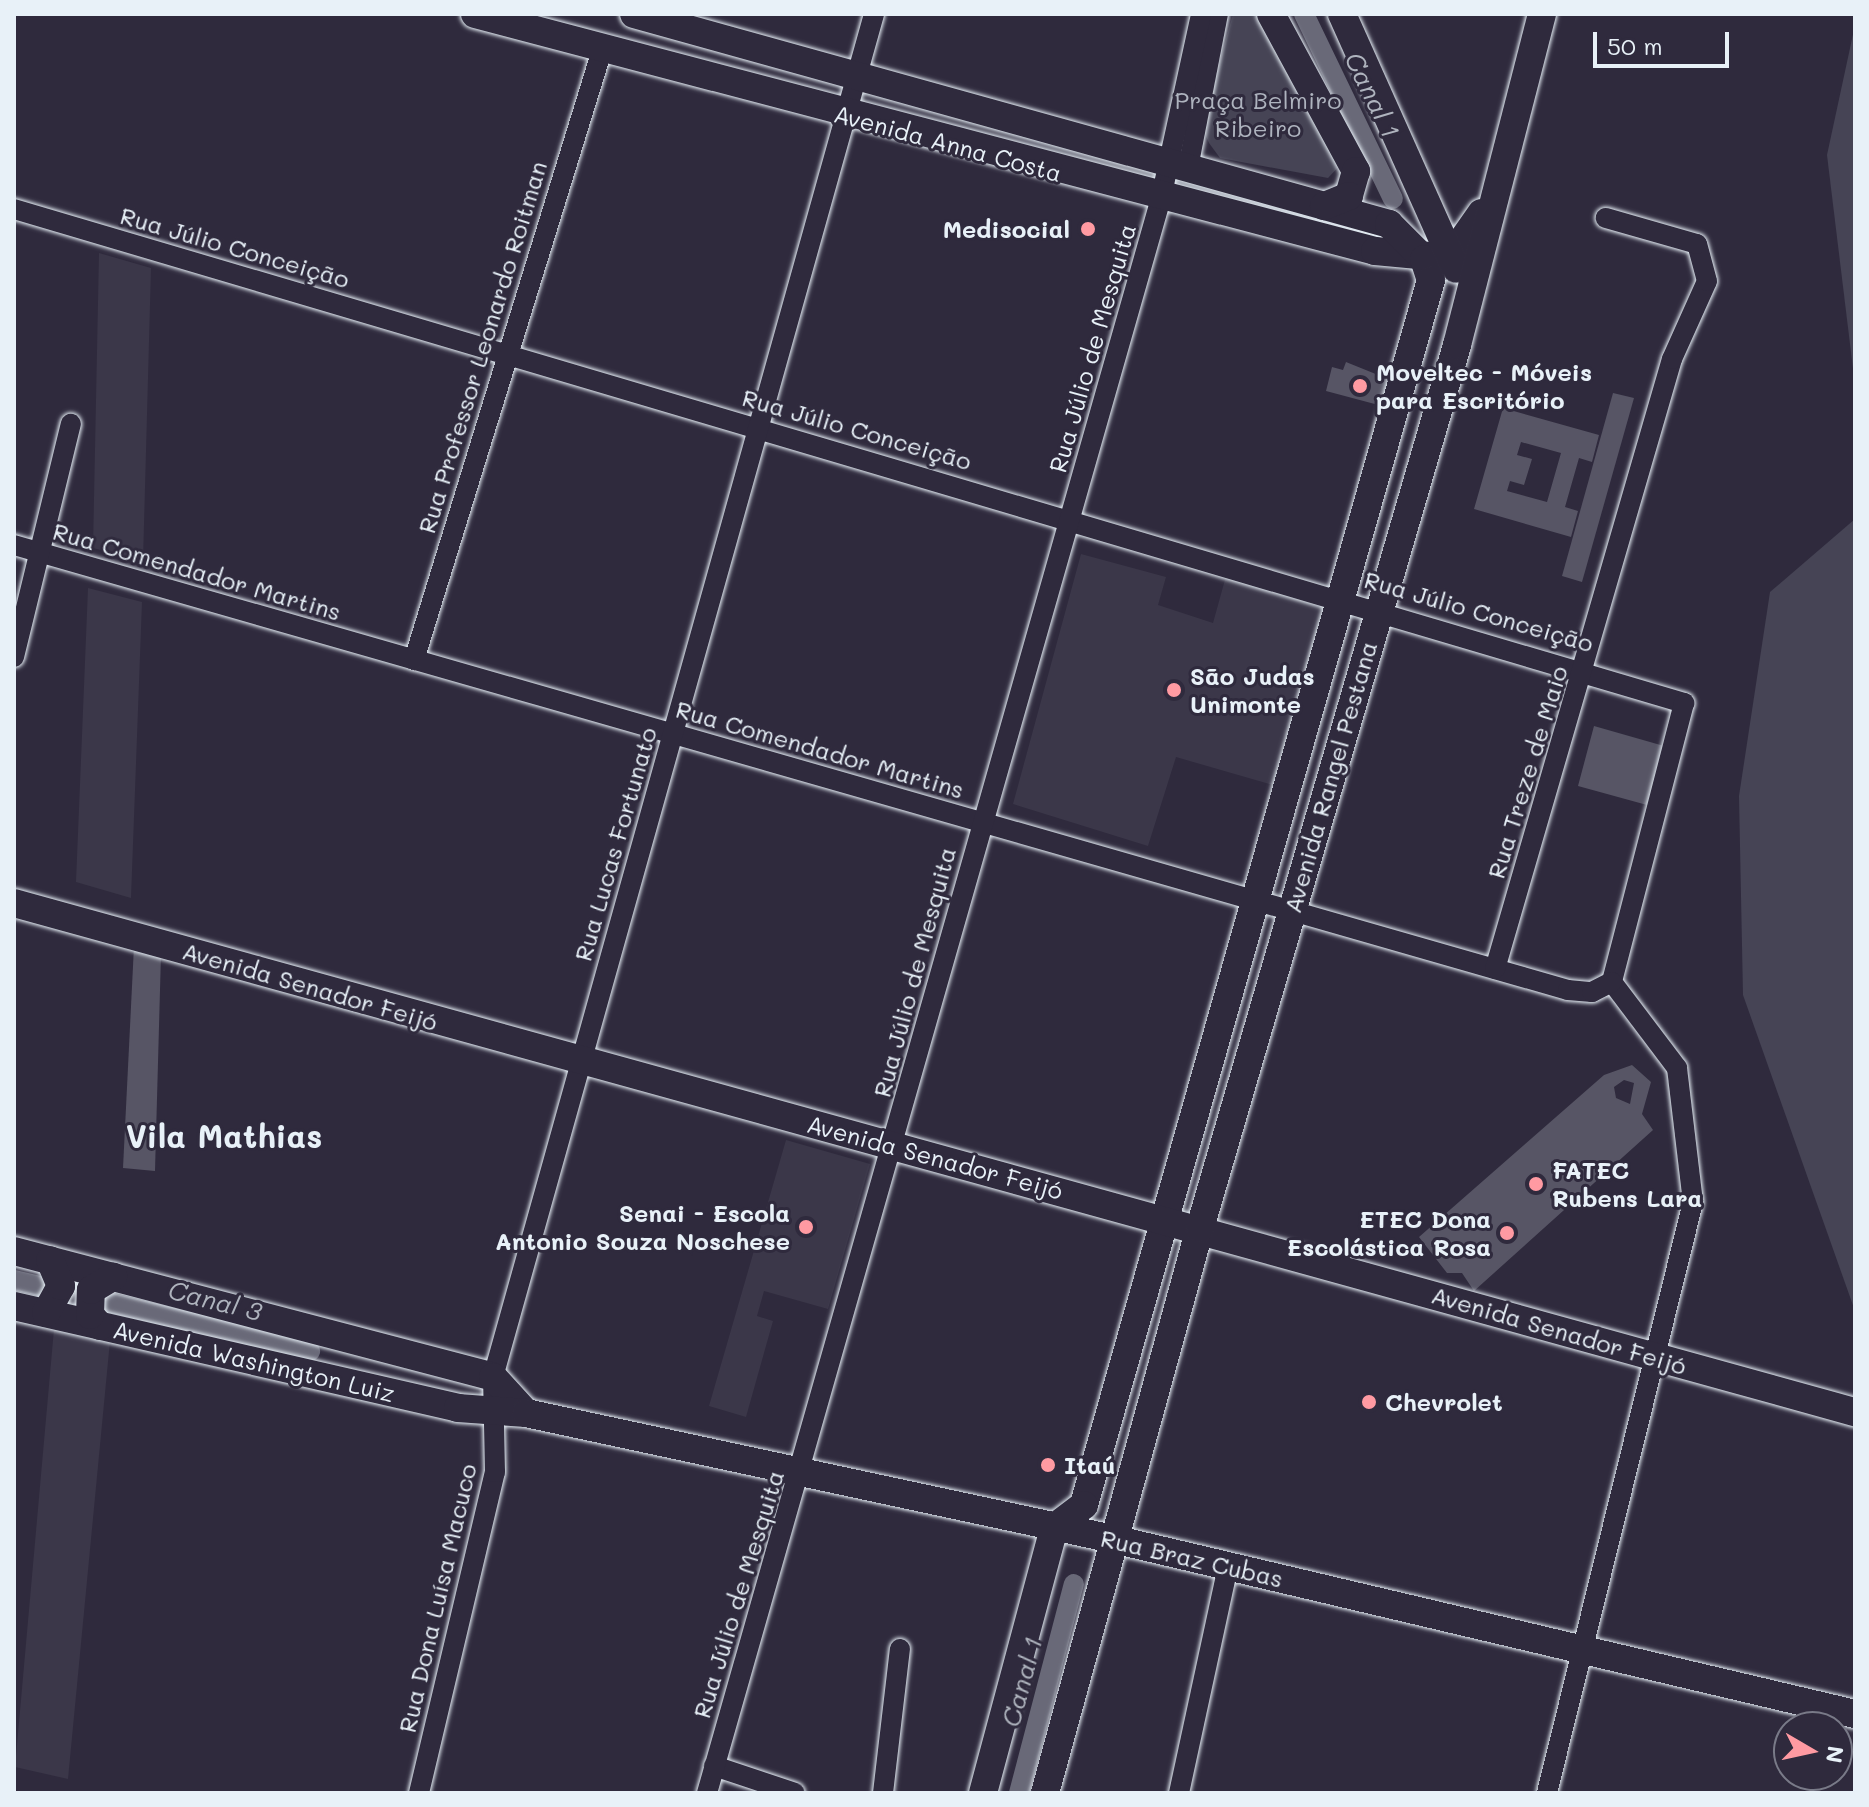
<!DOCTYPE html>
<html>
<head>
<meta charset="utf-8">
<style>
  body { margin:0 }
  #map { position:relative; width:1869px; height:1807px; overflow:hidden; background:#2f2a3d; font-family:Mali,sans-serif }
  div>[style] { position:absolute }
  .built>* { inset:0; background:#3b3749 }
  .green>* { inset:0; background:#464455 }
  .canal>* { height:20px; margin:-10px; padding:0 10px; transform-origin:10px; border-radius:10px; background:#696978 }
  .building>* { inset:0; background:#575565 }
  .roads { filter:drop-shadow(0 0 2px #e8f1f8) drop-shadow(0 0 2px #e8f1f8) }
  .street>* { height:20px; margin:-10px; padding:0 10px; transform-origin:10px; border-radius:10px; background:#2f2a3d }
  .secondary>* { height:28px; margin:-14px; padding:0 14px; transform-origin:14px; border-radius:14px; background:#2f2a3d }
  .dots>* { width:22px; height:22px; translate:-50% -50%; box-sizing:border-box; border:4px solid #2f2a3d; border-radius:50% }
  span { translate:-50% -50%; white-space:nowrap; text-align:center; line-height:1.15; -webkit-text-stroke:6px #2f2a3d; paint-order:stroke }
  .park-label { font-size:24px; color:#afb4bf }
  .street-label { font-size:24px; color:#e8f1f8 }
  .poi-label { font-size:24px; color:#e8f1f8; font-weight:700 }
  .right { translate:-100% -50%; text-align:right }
  .left { translate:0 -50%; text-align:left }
  .water-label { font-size:26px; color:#afb4be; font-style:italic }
  .district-label { font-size:32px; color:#e8f1f8; font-weight:700 }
  .frame { position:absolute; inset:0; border:16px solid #e8f1f8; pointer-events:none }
  .north { position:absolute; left:1773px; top:1711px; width:80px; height:80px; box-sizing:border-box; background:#2f2a3d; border:2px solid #797a88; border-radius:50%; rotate:99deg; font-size:22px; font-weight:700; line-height:32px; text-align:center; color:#e8f1f8 }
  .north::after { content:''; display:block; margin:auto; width:28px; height:36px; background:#ff9aa2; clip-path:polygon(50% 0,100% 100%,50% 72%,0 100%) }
  .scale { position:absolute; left:1593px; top:32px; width:136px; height:36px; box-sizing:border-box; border:4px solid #e8f1f8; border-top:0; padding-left:10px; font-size:24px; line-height:28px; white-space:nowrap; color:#e8f1f8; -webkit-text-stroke:6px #2f2a3d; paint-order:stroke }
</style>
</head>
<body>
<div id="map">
  <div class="built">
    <i style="clip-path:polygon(99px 253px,151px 268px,143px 561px,93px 548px)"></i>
    <i style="clip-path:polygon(1081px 554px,1166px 577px,1158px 605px,1213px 623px,1226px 576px,1326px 609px,1276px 786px,1176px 757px,1148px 846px,1013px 804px)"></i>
    <i style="clip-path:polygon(88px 588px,142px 602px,131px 898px,76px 882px)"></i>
    <i style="clip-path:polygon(786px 1140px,870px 1164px,828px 1309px,764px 1291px,757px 1316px,773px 1321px,746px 1417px,709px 1406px)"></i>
    <i style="clip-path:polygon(54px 1329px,110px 1341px,68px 1779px,15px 1767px)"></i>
  </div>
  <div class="green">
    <i style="clip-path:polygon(1233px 14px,1260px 14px,1342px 163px,1328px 178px,1220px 158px,1209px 143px,1202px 127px)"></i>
    <i style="clip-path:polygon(1855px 25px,1855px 385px,1827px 155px)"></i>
    <i style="clip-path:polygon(1855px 519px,1855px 1311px,1743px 995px,1739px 796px,1770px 592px)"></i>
  </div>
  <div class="canal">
    <i style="left:1304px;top:14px;width:205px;rotate:64.3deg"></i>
    <i style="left:14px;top:1280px;width:31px;rotate:13deg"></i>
    <i style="left:107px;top:1302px;width:209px;rotate:13.6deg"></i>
    <i style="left:1019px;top:1793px;width:216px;rotate:-75.3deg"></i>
  </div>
  <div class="building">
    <i style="clip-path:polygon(1346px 362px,1393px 381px,1386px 407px,1326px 391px,1332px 367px,1343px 370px)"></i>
    <i style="clip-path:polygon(1613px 393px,1634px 398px,1582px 582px,1562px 576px)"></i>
    <i style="clip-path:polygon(evenodd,1503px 408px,1599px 435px,1592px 462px,1579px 458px,1565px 507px,1578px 511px,1571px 537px,1474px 509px,1503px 408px,1521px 442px,1561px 453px,1547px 502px,1507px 491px,1510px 481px,1524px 485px,1532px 459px,1517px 455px,1521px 442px)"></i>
    <i style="clip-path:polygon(1594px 726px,1664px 746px,1647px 805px,1578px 786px)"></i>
    <i style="clip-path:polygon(134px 946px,161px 954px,155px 1171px,123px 1168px)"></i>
    <i style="clip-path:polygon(evenodd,1632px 1065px,1651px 1082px,1642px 1114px,1653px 1130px,1474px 1291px,1462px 1273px,1447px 1273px,1419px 1237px,1604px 1075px,1632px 1065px,1624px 1080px,1634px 1083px,1630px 1104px,1616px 1098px,1614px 1087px,1624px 1080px)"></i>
  </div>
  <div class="roads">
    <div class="street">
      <i style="left:1188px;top:168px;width:157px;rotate:-79deg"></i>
      <i style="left:14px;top:209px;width:1742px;rotate:16.48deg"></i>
      <i style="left:1684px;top:703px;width:288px;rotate:104.5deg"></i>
      <i style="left:1612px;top:982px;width:108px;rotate:52.9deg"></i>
      <i style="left:1677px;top:1068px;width:135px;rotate:83.2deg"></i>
      <i style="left:1693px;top:1202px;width:609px;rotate:103.88deg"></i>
      <i style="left:14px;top:545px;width:1616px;rotate:15.98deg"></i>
      <i style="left:1568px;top:990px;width:24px;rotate:5deg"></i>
      <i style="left:1592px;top:992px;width:22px;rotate:-27deg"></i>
      <i style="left:14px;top:657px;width:240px;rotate:-76.3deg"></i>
      <i style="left:414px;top:660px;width:638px;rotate:-72.87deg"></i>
      <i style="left:1495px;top:969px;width:635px;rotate:-73.82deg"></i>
      <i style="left:1672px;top:359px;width:85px;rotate:-65.8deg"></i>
      <i style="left:1707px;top:281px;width:38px;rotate:-105deg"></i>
      <i style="left:1697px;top:244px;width:95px;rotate:-164.1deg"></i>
      <i style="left:714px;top:1766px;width:85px;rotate:18.4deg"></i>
      <i style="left:419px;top:1793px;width:330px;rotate:-76.7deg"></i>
      <i style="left:495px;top:1472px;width:95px;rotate:-91.2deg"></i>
      <i style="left:493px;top:1377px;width:1415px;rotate:-74.38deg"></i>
      <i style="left:707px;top:1793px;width:1658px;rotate:-74.11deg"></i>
      <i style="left:1161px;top:198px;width:188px;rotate:-77.7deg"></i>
      <i style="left:883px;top:1793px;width:145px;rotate:-83.3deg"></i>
      <i style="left:1179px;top:1793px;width:232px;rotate:-77.8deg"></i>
    </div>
    <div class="secondary">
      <i style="left:475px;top:14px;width:931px;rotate:14.75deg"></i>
      <i style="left:1375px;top:251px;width:65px;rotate:5.3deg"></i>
      <i style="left:1440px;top:257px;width:22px;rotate:-32deg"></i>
      <i style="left:1459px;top:245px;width:39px;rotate:-55deg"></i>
      <i style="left:634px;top:14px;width:784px;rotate:15.54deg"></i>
      <i style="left:1389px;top:224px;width:49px;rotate:45deg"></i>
      <i style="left:1424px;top:259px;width:22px;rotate:72deg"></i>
      <i style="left:1431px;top:280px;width:1273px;rotate:105.82deg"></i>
      <i style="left:1084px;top:1505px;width:38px;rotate:143deg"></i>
      <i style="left:1054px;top:1528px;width:274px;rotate:105deg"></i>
      <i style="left:1271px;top:14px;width:179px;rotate:61.6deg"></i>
      <i style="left:1356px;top:171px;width:26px;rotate:106deg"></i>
      <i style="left:1349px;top:196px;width:27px;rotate:158deg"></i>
      <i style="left:1342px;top:14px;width:279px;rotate:65.9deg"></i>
      <i style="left:14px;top:903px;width:1910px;rotate:15.46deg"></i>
      <i style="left:14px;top:1251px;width:495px;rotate:14.7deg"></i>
      <i style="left:493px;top:1377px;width:49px;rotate:47.5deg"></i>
      <i style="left:14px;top:1306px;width:456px;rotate:12.9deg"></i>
      <i style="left:458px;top:1408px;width:68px;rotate:4.2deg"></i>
      <i style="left:526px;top:1413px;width:600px;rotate:12.11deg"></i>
      <i style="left:1113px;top:1539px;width:762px;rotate:13.27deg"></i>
      <i style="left:46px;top:1313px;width:31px;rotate:-61deg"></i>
      <i style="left:61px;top:1286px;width:28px;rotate:-113deg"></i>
      <i style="left:100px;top:1326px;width:15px;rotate:-132deg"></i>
      <i style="left:90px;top:1315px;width:25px;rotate:-88deg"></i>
      <i style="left:91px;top:1290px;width:26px;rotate:-31deg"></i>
      <i style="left:1045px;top:1793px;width:586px;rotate:-74.66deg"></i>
      <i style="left:1200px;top:1228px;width:920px;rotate:-73.77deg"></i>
      <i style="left:1457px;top:345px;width:342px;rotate:-75.6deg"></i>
    </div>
  </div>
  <div class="dots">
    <i style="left:1088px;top:229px;background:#ff9aa2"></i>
    <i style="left:1360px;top:386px;background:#ff9aa2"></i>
    <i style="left:1174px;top:690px;background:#ff9aa2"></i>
    <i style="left:1536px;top:1184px;background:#ff9aa2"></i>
    <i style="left:806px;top:1227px;background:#ff9aa2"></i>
    <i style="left:1507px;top:1233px;background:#ff9aa2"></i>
    <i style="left:1369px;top:1402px;background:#ff9aa2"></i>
    <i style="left:1048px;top:1465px;background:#ff9aa2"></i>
  </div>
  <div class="park-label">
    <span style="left:1258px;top:114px">Praça Belmiro<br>Ribeiro</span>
  </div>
  <div class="street-label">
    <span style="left:948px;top:143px;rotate:15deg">Avenida Anna Costa</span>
    <span style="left:235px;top:247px;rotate:16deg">Rua Júlio Conceição</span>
    <span style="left:482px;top:347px;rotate:-73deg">Rua Professor Leonardo Roitman</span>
    <span style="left:1092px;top:348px;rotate:-74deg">Rua Júlio de Mesquita</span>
    <span style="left:857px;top:429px;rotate:16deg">Rua Júlio Conceição</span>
    <span style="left:197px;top:571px;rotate:16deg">Rua Comendador Martins</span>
    <span style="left:1479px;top:611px;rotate:16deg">Rua Júlio Conceição</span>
    <span style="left:820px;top:749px;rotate:16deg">Rua Comendador Martins</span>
    <span style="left:1527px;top:772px;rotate:-73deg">Rua Treze de Maio</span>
    <span style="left:1330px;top:777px;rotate:-74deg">Avenida Rangel Pestana</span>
    <span style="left:615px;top:844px;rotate:-74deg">Rua Lucas Fortunato</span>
    <span style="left:914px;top:972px;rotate:-75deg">Rua Júlio de Mesquita</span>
    <span style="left:310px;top:986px;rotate:16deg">Avenida Senador Feijó</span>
    <span style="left:935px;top:1157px;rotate:15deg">Avenida Senador Feijó</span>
    <span style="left:1559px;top:1330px;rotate:16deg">Avenida Senador Feijó</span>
    <span style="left:254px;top:1361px;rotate:13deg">Avenida Washington Luiz</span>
    <span style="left:1192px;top:1558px;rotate:13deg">Rua Braz Cubas</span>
    <span style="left:738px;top:1594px;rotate:-73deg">Rua Júlio de Mesquita</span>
    <span style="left:437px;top:1598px;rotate:-77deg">Rua Dona Luísa Macuco</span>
  </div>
  <div class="poi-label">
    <span class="right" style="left:1070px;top:229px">Medisocial</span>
    <span class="left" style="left:1376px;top:386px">Moveltec - Móveis<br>para Escritório</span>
    <span class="left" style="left:1190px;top:690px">São Judas<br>Unimonte</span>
    <span class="left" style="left:1552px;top:1184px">FATEC<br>Rubens Lara</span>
    <span class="right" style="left:790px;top:1227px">Senai - Escola<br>Antonio Souza Noschese</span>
    <span class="right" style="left:1491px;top:1233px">ETEC Dona<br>Escolástica Rosa</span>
    <span class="left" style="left:1385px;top:1402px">Chevrolet</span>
    <span class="left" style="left:1064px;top:1465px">Itaú</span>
  </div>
  <div class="water-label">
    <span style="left:1372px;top:95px;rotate:64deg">Canal 1</span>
    <span style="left:215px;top:1301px;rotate:14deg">Canal 3</span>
    <span style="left:1022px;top:1682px;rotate:-75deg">Canal 1</span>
  </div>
  <div class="district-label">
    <span style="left:224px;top:1135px">Vila Mathias</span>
  </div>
  <div class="frame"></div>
  <div class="north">N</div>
  <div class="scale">50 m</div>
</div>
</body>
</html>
